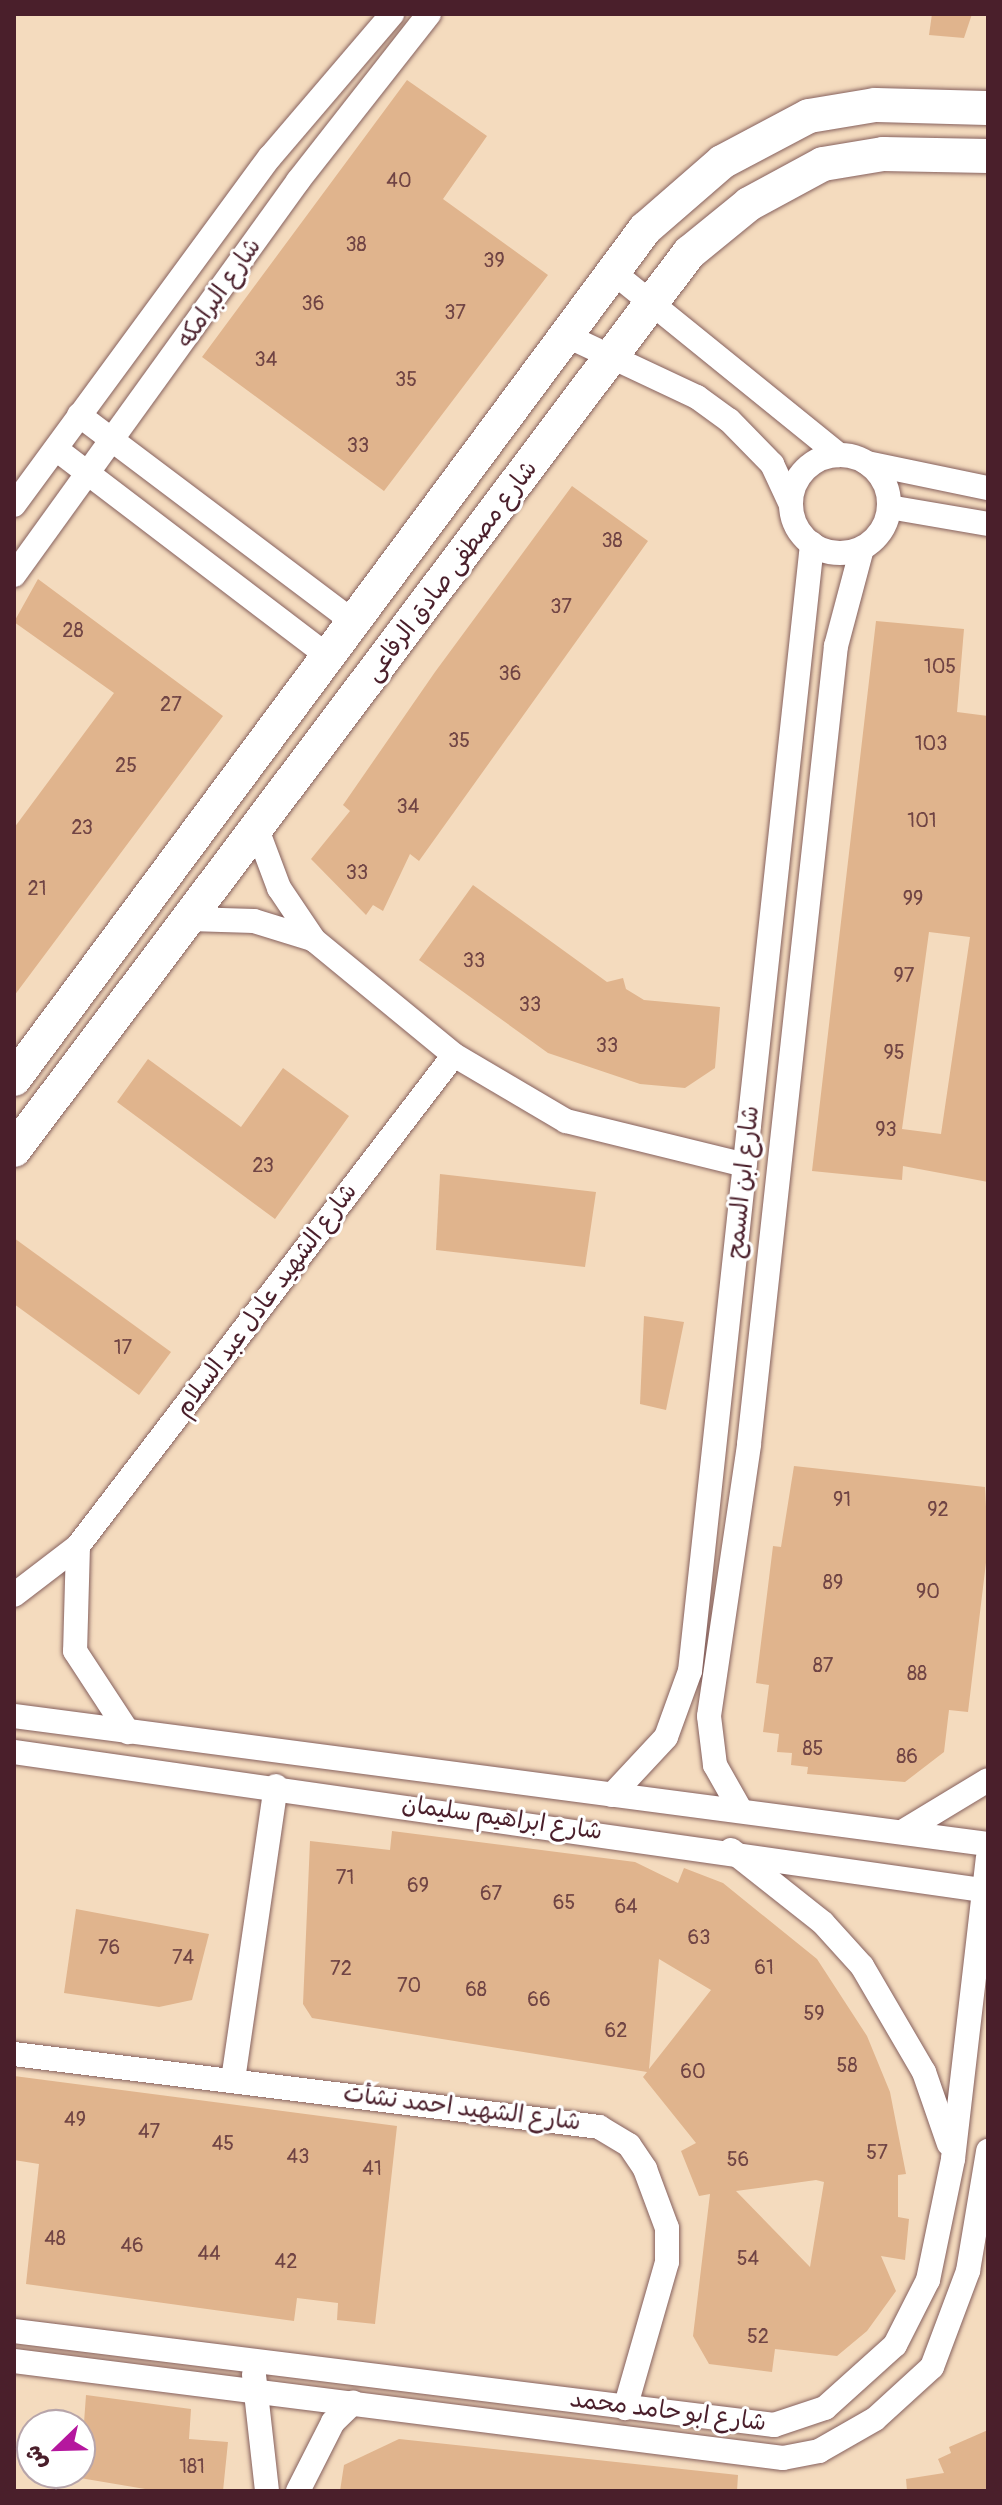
<!DOCTYPE html>
<html>
<head>
<meta charset="utf-8">
<style>
  body { margin:0 }
  #map { position:relative; width:1002px; height:2505px; overflow:hidden; background:#f4dbbe; font-family:Pangolin,"Playpen Sans Arabic",sans-serif }
  div>[style] { position:absolute }
  .building>* { inset:0; background:#e0b48d }
  .roads { filter:drop-shadow(0 0 2px #86615e) drop-shadow(0 0 2px #86615e) }
  .street>* { height:24px; margin:-12px; padding:0 12px; transform-origin:12px; border-radius:12px; background:#fff }
  .street>.ring { margin:-12px; padding:0; box-sizing:content-box; background:none; border:24px solid #fff; border-radius:50% }
  .secondary>* { height:34px; margin:-17px; padding:0 17px; transform-origin:17px; border-radius:17px; background:#fff }
  span { translate:-50% -50%; white-space:nowrap; text-align:center; line-height:1.15; -webkit-text-stroke:6px #fff; paint-order:stroke }
  .number-label { font-size:20px; color:#704444 }
  .number-label span { -webkit-text-stroke-width:0 }
  .street-label { font-size:24px; color:#4a1f2b }
  .frame { position:absolute; inset:0; border:16px solid #4a1f2b; pointer-events:none }
  .north { position:absolute; left:16px; top:2409px; width:80px; height:80px; box-sizing:border-box; background:#fff; border:2px solid #b7a5aa; border-radius:50%; rotate:247deg; font-size:22px; font-weight:700; line-height:32px; text-align:center; color:#4a1f2b }
  .north::after { content:''; display:block; margin:auto; width:28px; height:36px; background:#b5179e; clip-path:polygon(50% 0,100% 100%,50% 72%,0 100%) }
</style>
</head>
<body>
<div id="map">
  <div class="building">
    <i style="clip-path:polygon(932px 14px,972px 14px,964px 38px,929px 35px)"></i>
    <i style="clip-path:polygon(407px 80px,487px 136px,443px 199px,548px 275px,384px 491px,202px 357px)"></i>
    <i style="clip-path:polygon(572px 486px,648px 541px,419px 861px,410px 854px,383px 911px,373px 905px,366px 915px,311px 859px,350px 811px,343px 805px,435px 672px)"></i>
    <i style="clip-path:polygon(38px 579px,223px 716px,14px 996px,14px 828px,114px 693px,14px 622px)"></i>
    <i style="clip-path:polygon(evenodd,876px 621px,964px 629px,957px 712px,988px 716px,988px 1182px,903px 1166px,902px 1180px,812px 1171px,876px 621px,929px 932px,970px 937px,941px 1134px,902px 1129px,929px 932px)"></i>
    <i style="clip-path:polygon(473px 885px,607px 982px,623px 978px,626px 989px,644px 1000px,720px 1007px,715px 1068px,685px 1088px,640px 1084px,548px 1053px,419px 960px)"></i>
    <i style="clip-path:polygon(148px 1059px,241px 1127px,283px 1068px,349px 1116px,275px 1219px,117px 1102px)"></i>
    <i style="clip-path:polygon(440px 1174px,596px 1192px,585px 1267px,436px 1250px)"></i>
    <i style="clip-path:polygon(14px 1238px,171px 1352px,139px 1395px,14px 1304px)"></i>
    <i style="clip-path:polygon(644px 1316px,684px 1322px,666px 1410px,640px 1404px)"></i>
    <i style="clip-path:polygon(794px 1466px,985px 1487px,988px 1546px,968px 1712px,949px 1710px,944px 1752px,905px 1782px,807px 1774px,808px 1767px,791px 1765px,792px 1753px,777px 1752px,779px 1734px,763px 1732px,769px 1685px,756px 1683px,773px 1546px,781px 1547px)"></i>
    <i style="clip-path:polygon(evenodd,392px 1831px,635px 1862px,678px 1883px,684px 1868px,723px 1883px,817px 1959px,867px 2036px,890px 2092px,906px 2174px,898px 2175px,898px 2217px,909px 2219px,905px 2260px,881px 2256px,896px 2291px,867px 2331px,837px 2356px,775px 2349px,772px 2372px,709px 2364px,693px 2336px,710px 2194px,699px 2196px,681px 2151px,696px 2143px,643px 2077px,647px 2072px,312px 2018px,303px 2004px,310px 1841px,390px 1850px,392px 1831px,659px 1959px,711px 1990px,649px 2069px,659px 1959px,392px 1831px,824px 2182px,810px 2267px,736px 2191px,816px 2180px,824px 2182px)"></i>
    <i style="clip-path:polygon(76px 1909px,209px 1934px,192px 2000px,159px 2007px,64px 1993px)"></i>
    <i style="clip-path:polygon(14px 2076px,397px 2126px,375px 2324px,337px 2320px,338px 2303px,297px 2298px,294px 2321px,26px 2284px,39px 2164px,14px 2160px)"></i>
    <i style="clip-path:polygon(86px 2395px,191px 2409px,189px 2439px,228px 2442px,223px 2491px,157px 2491px,80px 2478px)"></i>
    <i style="clip-path:polygon(988px 2430px,988px 2491px,907px 2491px,906px 2479px,944px 2473px,938px 2459px,951px 2453px,949px 2447px)"></i>
    <i style="clip-path:polygon(399px 2439px,738px 2475px,737px 2491px,340px 2491px,344px 2465px)"></i>
  </div>
  <div class="roads">
    <div class="street">
      <i style="left:613px;top:272px;width:291px;rotate:39deg"></i>
      <i style="left:565px;top:335px;width:146px;rotate:25.2deg"></i>
      <i style="left:697px;top:397px;width:39px;rotate:36deg"></i>
      <i style="left:729px;top:420px;width:62px;rotate:45.7deg"></i>
      <i style="left:772px;top:464px;width:45px;rotate:65.1deg"></i>
      <i style="left:79px;top:415px;width:342px;rotate:37deg"></i>
      <i style="left:56px;top:449px;width:342px;rotate:37.3deg"></i>
      <i class="ring" style="left:791px;top:455px;width:74px;height:74px"></i>
      <i style="left:867px;top:463px;width:124px;rotate:11.7deg"></i>
      <i style="left:14px;top:505px;width:432px;rotate:-53.7deg"></i>
      <i style="left:270px;top:157px;width:188px;rotate:-49.5deg"></i>
      <i style="left:889px;top:507px;width:100px;rotate:9.7deg"></i>
      <i style="left:14px;top:575px;width:486px;rotate:-54.2deg"></i>
      <i style="left:298px;top:181px;width:212px;rotate:-51.9deg"></i>
      <i style="left:258px;top:832px;width:60px;rotate:69.4deg"></i>
      <i style="left:279px;top:888px;width:63px;rotate:56.1deg"></i>
      <i style="left:314px;top:940px;width:181px;rotate:39.4deg"></i>
      <i style="left:454px;top:1055px;width:130px;rotate:30.5deg"></i>
      <i style="left:566px;top:1121px;width:184px;rotate:13.8deg"></i>
      <i style="left:190px;top:919px;width:64px;rotate:1.8deg"></i>
      <i style="left:254px;top:921px;width:61px;rotate:17.2deg"></i>
      <i style="left:78px;top:1546px;width:105px;rotate:91.6deg"></i>
      <i style="left:75px;top:1651px;width:97px;rotate:56.8deg"></i>
      <i style="left:14px;top:1595px;width:81px;rotate:-37.4deg"></i>
      <i style="left:78px;top:1546px;width:618px;rotate:-52.56deg"></i>
      <i style="left:14px;top:1716px;width:982px;rotate:7.49deg"></i>
      <i style="left:14px;top:1752px;width:984px;rotate:8.12deg"></i>
      <i style="left:612px;top:1795px;width:79px;rotate:-47deg"></i>
      <i style="left:666px;top:1737px;width:70px;rotate:-70deg"></i>
      <i style="left:690px;top:1671px;width:1134px;rotate:-83.82deg"></i>
      <i style="left:741px;top:1811px;width:53px;rotate:-119.5deg"></i>
      <i style="left:715px;top:1765px;width:49px;rotate:-97deg"></i>
      <i style="left:709px;top:1716px;width:275px;rotate:-81.6deg"></i>
      <i style="left:749px;top:1444px;width:803px;rotate:-83.78deg"></i>
      <i style="left:836px;top:646px;width:101px;rotate:-75.1deg"></i>
      <i style="left:902px;top:1832px;width:100px;rotate:-31.2deg"></i>
      <i style="left:731px;top:1850px;width:117px;rotate:38.4deg"></i>
      <i style="left:823px;top:1923px;width:58px;rotate:47.8deg"></i>
      <i style="left:862px;top:1966px;width:123px;rotate:59.7deg"></i>
      <i style="left:924px;top:2072px;width:76px;rotate:70.9deg"></i>
      <i style="left:14px;top:2054px;width:590px;rotate:7.11deg"></i>
      <i style="left:599px;top:2127px;width:35px;rotate:31deg"></i>
      <i style="left:629px;top:2145px;width:29px;rotate:56deg"></i>
      <i style="left:645px;top:2169px;width:63px;rotate:69.6deg"></i>
      <i style="left:667px;top:2228px;width:34px;rotate:90deg"></i>
      <i style="left:667px;top:2262px;width:152px;rotate:106deg"></i>
      <i style="left:233px;top:2080px;width:297px;rotate:-81.7deg"></i>
      <i style="left:14px;top:2331px;width:766px;rotate:7.05deg"></i>
      <i style="left:774px;top:2425px;width:54px;rotate:-18.4deg"></i>
      <i style="left:825px;top:2408px;width:94px;rotate:-42deg"></i>
      <i style="left:895px;top:2345px;width:73px;rotate:-63.1deg"></i>
      <i style="left:928px;top:2280px;width:124px;rotate:-78.3deg"></i>
      <i style="left:953px;top:2159px;width:303px;rotate:-83.4deg"></i>
      <i style="left:14px;top:2361px;width:775px;rotate:7.19deg"></i>
      <i style="left:783px;top:2458px;width:37px;rotate:-11deg"></i>
      <i style="left:819px;top:2451px;width:64px;rotate:-29.7deg"></i>
      <i style="left:875px;top:2419px;width:77px;rotate:-42.4deg"></i>
      <i style="left:932px;top:2367px;width:103px;rotate:-69.4deg"></i>
      <i style="left:968px;top:2271px;width:122px;rotate:-80.5deg"></i>
      <i style="left:254px;top:2375px;width:117px;rotate:83.6deg"></i>
      <i style="left:298px;top:2491px;width:77px;rotate:-63.1deg"></i>
      <i style="left:333px;top:2422px;width:28px;rotate:-44deg"></i>
    </div>
    <div class="secondary">
      <i style="left:14px;top:1079px;width:1059px;rotate:-53.41deg"></i>
      <i style="left:645px;top:229px;width:102px;rotate:-41deg"></i>
      <i style="left:722px;top:162px;width:98px;rotate:-27.9deg"></i>
      <i style="left:809px;top:116px;width:67px;rotate:-9.5deg"></i>
      <i style="left:875px;top:105px;width:113px;rotate:1.5deg"></i>
      <i style="left:14px;top:1150px;width:1123px;rotate:-53.04deg"></i>
      <i style="left:689px;top:253px;width:77px;rotate:-39.2deg"></i>
      <i style="left:749px;top:204px;width:84px;rotate:-28.4deg"></i>
      <i style="left:823px;top:164px;width:61px;rotate:-9.5deg"></i>
      <i style="left:883px;top:154px;width:105px;rotate:1.1deg"></i>
    </div>
  </div>
  <div class="number-label">
    <span style="left:399px;top:180px">40</span>
    <span style="left:356px;top:244px">38</span>
    <span style="left:494px;top:260px">39</span>
    <span style="left:313px;top:303px">36</span>
    <span style="left:455px;top:312px">37</span>
    <span style="left:266px;top:359px">34</span>
    <span style="left:406px;top:379px">35</span>
    <span style="left:358px;top:445px">33</span>
    <span style="left:612px;top:540px">38</span>
    <span style="left:561px;top:606px">37</span>
    <span style="left:73px;top:630px">28</span>
    <span style="left:940px;top:666px">105</span>
    <span style="left:510px;top:673px">36</span>
    <span style="left:171px;top:704px">27</span>
    <span style="left:459px;top:740px">35</span>
    <span style="left:931px;top:743px">103</span>
    <span style="left:126px;top:765px">25</span>
    <span style="left:408px;top:806px">34</span>
    <span style="left:922px;top:820px">101</span>
    <span style="left:82px;top:827px">23</span>
    <span style="left:357px;top:872px">33</span>
    <span style="left:37px;top:888px">21</span>
    <span style="left:913px;top:898px">99</span>
    <span style="left:474px;top:960px">33</span>
    <span style="left:904px;top:975px">97</span>
    <span style="left:530px;top:1004px">33</span>
    <span style="left:607px;top:1045px">33</span>
    <span style="left:894px;top:1052px">95</span>
    <span style="left:886px;top:1129px">93</span>
    <span style="left:263px;top:1165px">23</span>
    <span style="left:123px;top:1347px">17</span>
    <span style="left:842px;top:1499px">91</span>
    <span style="left:938px;top:1509px">92</span>
    <span style="left:833px;top:1582px">89</span>
    <span style="left:928px;top:1591px">90</span>
    <span style="left:823px;top:1665px">87</span>
    <span style="left:917px;top:1673px">88</span>
    <span style="left:813px;top:1748px">85</span>
    <span style="left:907px;top:1756px">86</span>
    <span style="left:345px;top:1877px">71</span>
    <span style="left:418px;top:1885px">69</span>
    <span style="left:491px;top:1893px">67</span>
    <span style="left:564px;top:1902px">65</span>
    <span style="left:626px;top:1906px">64</span>
    <span style="left:699px;top:1937px">63</span>
    <span style="left:109px;top:1947px">76</span>
    <span style="left:183px;top:1957px">74</span>
    <span style="left:764px;top:1967px">61</span>
    <span style="left:341px;top:1968px">72</span>
    <span style="left:409px;top:1985px">70</span>
    <span style="left:476px;top:1989px">68</span>
    <span style="left:539px;top:1999px">66</span>
    <span style="left:814px;top:2013px">59</span>
    <span style="left:616px;top:2030px">62</span>
    <span style="left:847px;top:2065px">58</span>
    <span style="left:693px;top:2071px">60</span>
    <span style="left:75px;top:2119px">49</span>
    <span style="left:149px;top:2131px">47</span>
    <span style="left:223px;top:2143px">45</span>
    <span style="left:877px;top:2152px">57</span>
    <span style="left:298px;top:2156px">43</span>
    <span style="left:738px;top:2159px">56</span>
    <span style="left:372px;top:2168px">41</span>
    <span style="left:55px;top:2238px">48</span>
    <span style="left:132px;top:2245px">46</span>
    <span style="left:209px;top:2253px">44</span>
    <span style="left:748px;top:2258px">54</span>
    <span style="left:286px;top:2261px">42</span>
    <span style="left:758px;top:2336px">52</span>
    <span style="left:192px;top:2466px">181</span>
  </div>
  <div class="street-label">
    <span style="left:219px;top:293px;rotate:-55deg">شارع البرامكه</span>
    <span style="left:451px;top:571px;rotate:-53deg">شارع مصطفى صادق الرفاعى</span>
    <span style="left:743px;top:1182px;rotate:-84deg">شارع ابن السمح</span>
    <span style="left:266px;top:1300px;rotate:-53deg">شارع الشهيد عادل عبد السلام</span>
    <span style="left:502px;top:1818px;rotate:8deg">شارع ابراهيم سليمان</span>
    <span style="left:462px;top:2108px;rotate:7deg">شارع الشهيد احمد نشأت</span>
    <span style="left:668px;top:2411px;rotate:7deg">شارع ابو حامد محمد</span>
  </div>
  <div class="frame"></div>
  <div class="north">ش</div>
</div>
</body>
</html>
